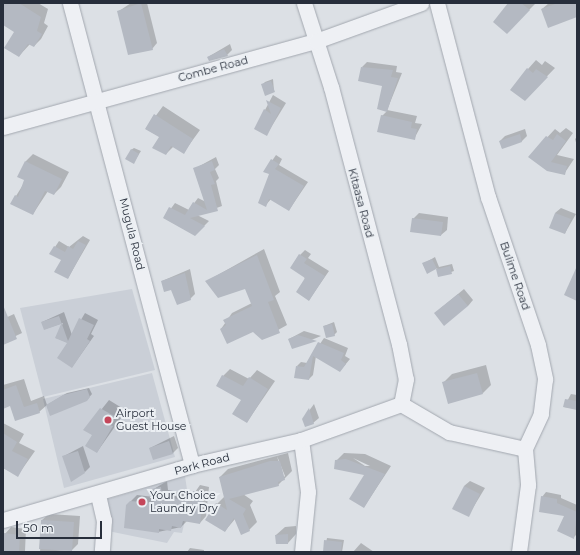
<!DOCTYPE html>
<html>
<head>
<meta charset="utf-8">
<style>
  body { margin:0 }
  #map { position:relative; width:580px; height:555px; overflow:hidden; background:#dce0e5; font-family:Montserrat,sans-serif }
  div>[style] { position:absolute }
  .built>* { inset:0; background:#cacfd7 }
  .shadow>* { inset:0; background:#0003 }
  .building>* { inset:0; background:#b4b9c2 }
  .roads { filter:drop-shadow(0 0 1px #a2a7af) drop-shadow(0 0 1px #a2a7af) }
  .minor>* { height:15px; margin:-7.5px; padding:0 7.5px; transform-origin:7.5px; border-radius:7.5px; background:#eef0f4 }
  .dots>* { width:11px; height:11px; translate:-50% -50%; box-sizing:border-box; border:2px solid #ebeff3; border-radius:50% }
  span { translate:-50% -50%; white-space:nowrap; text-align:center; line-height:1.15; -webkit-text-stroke:4px #ebeff3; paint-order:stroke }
  .street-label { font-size:11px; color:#272e3b }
  .poi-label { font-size:11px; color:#272e3b }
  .left { translate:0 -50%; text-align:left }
  .frame { position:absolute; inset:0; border:4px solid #272e3b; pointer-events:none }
  .scale { position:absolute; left:16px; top:521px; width:86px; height:18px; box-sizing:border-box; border:2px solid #272e3b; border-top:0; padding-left:5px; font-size:12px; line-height:14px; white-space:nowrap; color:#272e3b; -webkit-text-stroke:3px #ebeff3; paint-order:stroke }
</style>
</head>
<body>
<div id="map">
  <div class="built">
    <i style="clip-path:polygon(132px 289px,155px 370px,43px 397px,20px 308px)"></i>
    <i style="clip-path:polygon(152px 373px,175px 457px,64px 488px,43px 399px)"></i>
    <i style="clip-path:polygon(185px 476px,189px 503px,182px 533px,174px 532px,167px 543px,108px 531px,108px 499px)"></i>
  </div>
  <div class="shadow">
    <i style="clip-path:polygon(3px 3px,38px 3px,48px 9px,44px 23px,48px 26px,41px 39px,34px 46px,30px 44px,19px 56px,16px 32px,3px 24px)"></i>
    <i style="clip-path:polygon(131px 3px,147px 3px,157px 43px,152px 49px,119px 11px)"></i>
    <i style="clip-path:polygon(513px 3px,536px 3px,507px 32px)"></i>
    <i style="clip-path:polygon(549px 3px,577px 3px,577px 16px,542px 9px)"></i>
    <i style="clip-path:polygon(230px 44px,232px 50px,227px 55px,208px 57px)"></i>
    <i style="clip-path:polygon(536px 60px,542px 65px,545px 61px,555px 68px,525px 99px,528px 69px)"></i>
    <i style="clip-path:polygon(367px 62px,397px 66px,396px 72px,402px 73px,387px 110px,417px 116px,415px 123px,422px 124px,414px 139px,382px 116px,387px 111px,383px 85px,362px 67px)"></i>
    <i style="clip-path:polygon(273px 79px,274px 91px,262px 85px,265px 82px)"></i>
    <i style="clip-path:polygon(273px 95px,286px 103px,267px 134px,265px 110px)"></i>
    <i style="clip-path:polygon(163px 106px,200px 130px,184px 152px,174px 146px,166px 154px,160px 137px,146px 129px)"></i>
    <i style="clip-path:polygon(566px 128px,573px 133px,557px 155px,574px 159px,564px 174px,529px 157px,555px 129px,560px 133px)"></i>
    <i style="clip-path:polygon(525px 129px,527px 136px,522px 141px,502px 148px,500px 141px,505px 136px)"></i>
    <i style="clip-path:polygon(577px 137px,577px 146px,575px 139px)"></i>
    <i style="clip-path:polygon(134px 148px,141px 151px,134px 162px,131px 150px)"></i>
    <i style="clip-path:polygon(33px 154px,69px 172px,61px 187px,54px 194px,48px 191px,33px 214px,16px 196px,26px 180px,26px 161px)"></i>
    <i style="clip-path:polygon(276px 155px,282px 159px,279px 165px,308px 182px,289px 210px,271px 199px,265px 206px,270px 173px,265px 171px)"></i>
    <i style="clip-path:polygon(216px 157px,219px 165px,215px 169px,219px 178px,216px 181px,222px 206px,197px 215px,209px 221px,195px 235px,164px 218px,175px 203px,189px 210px,198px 198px,206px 202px,194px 169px)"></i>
    <i style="clip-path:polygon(561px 208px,576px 214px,565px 233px,555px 213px)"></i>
    <i style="clip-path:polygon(419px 213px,448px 217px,447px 230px,441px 235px,413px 219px)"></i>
    <i style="clip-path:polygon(83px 236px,90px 240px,68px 278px,62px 259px,51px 253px,59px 241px,69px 247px)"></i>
    <i style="clip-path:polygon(264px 249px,280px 292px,275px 296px,287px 325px,262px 339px,253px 331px,221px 329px,232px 313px,252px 303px,246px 288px,207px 281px)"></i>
    <i style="clip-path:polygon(305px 250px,311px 254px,308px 258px,329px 271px,309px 300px,300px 255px)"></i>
    <i style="clip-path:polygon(435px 257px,439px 267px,452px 264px,454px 271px,439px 276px,437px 268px,427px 272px,423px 264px)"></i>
    <i style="clip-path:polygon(190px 269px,195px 294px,190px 299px,162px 281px)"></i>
    <i style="clip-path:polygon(464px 289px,473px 300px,468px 306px,441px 308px)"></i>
    <i style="clip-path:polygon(64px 312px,72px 335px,85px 313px,98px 320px,91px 334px,94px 336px,72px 367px,69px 343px,56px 338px,63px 323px,45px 329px,42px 322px)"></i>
    <i style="clip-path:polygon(14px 314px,22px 333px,3px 342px,3px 319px)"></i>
    <i style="clip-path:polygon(334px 322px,337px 332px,334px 335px,324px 326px)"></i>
    <i style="clip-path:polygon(304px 331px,321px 336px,292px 348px,289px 339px)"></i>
    <i style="clip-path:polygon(324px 338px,348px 348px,345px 356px,350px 359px,340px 371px,316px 356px,313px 375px,309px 379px,297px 366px,301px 362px,307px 363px)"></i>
    <i style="clip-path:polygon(486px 365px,491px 385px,483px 393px,443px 383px,452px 374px)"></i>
    <i style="clip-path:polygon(230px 369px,249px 379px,257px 370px,275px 381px,247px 422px,242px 399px,223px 376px)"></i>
    <i style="clip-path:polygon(24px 379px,31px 401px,44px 396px,47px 405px,39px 412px,10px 405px,3px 408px,3px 385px)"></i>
    <i style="clip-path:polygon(89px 388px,92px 394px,87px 400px,47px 405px,67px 393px)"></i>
    <i style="clip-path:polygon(571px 394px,577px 395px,577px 409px,564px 407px)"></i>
    <i style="clip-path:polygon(109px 400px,122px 408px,117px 416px,121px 418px,97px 452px,93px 435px,85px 430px)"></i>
    <i style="clip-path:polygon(314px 404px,319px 418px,313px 423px,303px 419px)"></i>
    <i style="clip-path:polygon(3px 423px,24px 434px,19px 443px,35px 451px,18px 475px,3px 468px)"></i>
    <i style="clip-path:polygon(174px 436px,178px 448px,173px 453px,150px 448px)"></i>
    <i style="clip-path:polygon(83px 446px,90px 467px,85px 472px,64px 456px)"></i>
    <i style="clip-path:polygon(evenodd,288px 453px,292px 471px,278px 485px,243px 494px,253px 501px,250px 505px,257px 522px,249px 530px,235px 519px,225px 531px,217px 504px,225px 496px,220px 477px,228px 469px,288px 453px,277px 456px,285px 476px,283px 478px,277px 456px)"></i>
    <i style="clip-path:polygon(evenodd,344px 453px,365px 454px,391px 466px,364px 507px,365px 474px,336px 461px,344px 453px,353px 458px,370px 466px,365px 466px,353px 458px)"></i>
    <i style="clip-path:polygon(167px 481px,168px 490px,193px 495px,200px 485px,209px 487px,206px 516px,200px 523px,187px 521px,181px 527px,158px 532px,127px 505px,137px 495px,154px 497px,152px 490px)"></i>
    <i style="clip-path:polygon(470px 481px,485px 488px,468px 516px,464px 486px)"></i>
    <i style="clip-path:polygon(546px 492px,561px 495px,561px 498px,577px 505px,577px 534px,573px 538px,565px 515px,542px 497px)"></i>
    <i style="clip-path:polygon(49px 514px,80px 516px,78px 544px,72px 550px,40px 552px,42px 520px)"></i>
    <i style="clip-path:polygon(296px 526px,296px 534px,288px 543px,276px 535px,285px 527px)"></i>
    <i style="clip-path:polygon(11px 527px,26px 529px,25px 551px,32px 552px,3px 552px,5px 534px)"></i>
    <i style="clip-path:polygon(327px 538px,344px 540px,342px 552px,324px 552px)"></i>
    <i style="clip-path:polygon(361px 543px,374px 552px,353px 552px)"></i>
    <i style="clip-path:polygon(190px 548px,204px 550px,204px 552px,187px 552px)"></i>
  </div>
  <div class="building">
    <i style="clip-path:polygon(3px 3px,19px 3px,41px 17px,37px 31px,42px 34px,34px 47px,28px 44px,19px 57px,4px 48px,14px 32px,3px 25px)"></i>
    <i style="clip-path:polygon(141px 3px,153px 50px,128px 55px,117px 11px)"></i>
    <i style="clip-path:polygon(508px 3px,521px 3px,530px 10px,507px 34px,493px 22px)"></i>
    <i style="clip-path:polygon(558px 3px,577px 3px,577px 17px,548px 28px,541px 9px)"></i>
    <i style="clip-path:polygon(224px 49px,228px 56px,209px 61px,207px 57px)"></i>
    <i style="clip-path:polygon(361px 67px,393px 70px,391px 77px,398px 78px,387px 112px,377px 109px,382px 86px,358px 81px)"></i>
    <i style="clip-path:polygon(527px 68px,533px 73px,536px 69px,548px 77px,525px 101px,510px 90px)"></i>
    <i style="clip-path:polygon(271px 81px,275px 92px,265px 96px,261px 84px)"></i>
    <i style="clip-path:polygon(266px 100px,281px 108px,267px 136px,254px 129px,264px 109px,271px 114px)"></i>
    <i style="clip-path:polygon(154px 114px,193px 139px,184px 154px,171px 146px,166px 155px,152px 148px,159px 137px,145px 129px)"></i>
    <i style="clip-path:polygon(381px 115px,412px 122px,411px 128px,417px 129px,415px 140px,377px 132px)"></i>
    <i style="clip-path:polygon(520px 134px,522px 142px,502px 149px,499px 141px)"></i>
    <i style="clip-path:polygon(557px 134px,566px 141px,551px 162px,567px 166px,565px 175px,547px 171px,528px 157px,546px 136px,553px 140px)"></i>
    <i style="clip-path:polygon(131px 149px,139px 154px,134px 164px,125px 159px)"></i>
    <i style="clip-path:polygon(271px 159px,279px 164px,275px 169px,304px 186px,289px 211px,269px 199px,266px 207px,258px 203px,269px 174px,263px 172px)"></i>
    <i style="clip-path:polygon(25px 161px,62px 179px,54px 195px,45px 191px,33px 215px,10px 204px,15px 195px,18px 197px,24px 180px,17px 177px)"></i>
    <i style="clip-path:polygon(212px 161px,215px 170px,210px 172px,215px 184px,211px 185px,218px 211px,190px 218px,205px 226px,195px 236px,163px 218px,169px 207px,185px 215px,193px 202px,207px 210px,193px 168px)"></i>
    <i style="clip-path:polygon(555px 213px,571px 219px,565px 234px,549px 228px)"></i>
    <i style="clip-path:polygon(412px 218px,443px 222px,441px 236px,410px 232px)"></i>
    <i style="clip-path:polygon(78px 241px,86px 245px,68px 279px,54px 272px,61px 260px,49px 254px,54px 246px,65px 252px,68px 246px,73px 249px)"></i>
    <i style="clip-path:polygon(299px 254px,307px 259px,304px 263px,325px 276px,309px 301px,296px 292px,305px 278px,290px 268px)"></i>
    <i style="clip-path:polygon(257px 255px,274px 300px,268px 302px,280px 333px,262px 340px,253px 332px,227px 344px,220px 329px,226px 325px,223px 320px,252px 306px,245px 289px,218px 298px,205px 281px)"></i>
    <i style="clip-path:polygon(432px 259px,437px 269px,450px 266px,452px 274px,438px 277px,436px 269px,427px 274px,422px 263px)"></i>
    <i style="clip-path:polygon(577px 266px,577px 301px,564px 295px)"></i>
    <i style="clip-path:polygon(185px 273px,191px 300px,177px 305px,171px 290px,164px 292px,161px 281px)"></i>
    <i style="clip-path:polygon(458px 294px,468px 306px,444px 326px,434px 313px)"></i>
    <i style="clip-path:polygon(3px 305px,17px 339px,3px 345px)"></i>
    <i style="clip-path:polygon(59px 316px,68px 341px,79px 318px,94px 325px,87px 339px,90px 341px,72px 368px,57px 358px,67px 343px,55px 338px,61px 324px,44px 330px,41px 322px)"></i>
    <i style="clip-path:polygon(332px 324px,335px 336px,326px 338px,323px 326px)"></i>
    <i style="clip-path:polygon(298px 335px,317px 341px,292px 349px,288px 339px)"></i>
    <i style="clip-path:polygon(318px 342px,344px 353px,341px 360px,346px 364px,340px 372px,313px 356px,309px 380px,294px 378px,296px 366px,304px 367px)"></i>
    <i style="clip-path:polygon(477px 373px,483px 394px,448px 404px,442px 382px)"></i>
    <i style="clip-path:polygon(222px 375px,243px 386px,249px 377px,268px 389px,247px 423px,232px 414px,241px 400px,216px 386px)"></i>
    <i style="clip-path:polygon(16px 385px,24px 407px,37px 403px,40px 413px,15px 421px,10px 406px,3px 409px,3px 390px)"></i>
    <i style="clip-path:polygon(87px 389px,90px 397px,87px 401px,50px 416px,46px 405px,63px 395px)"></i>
    <i style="clip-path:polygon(565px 399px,577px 401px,577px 410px,563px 407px)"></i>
    <i style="clip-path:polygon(100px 408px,114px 416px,110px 425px,113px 426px,97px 453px,85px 446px,92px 435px,83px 430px)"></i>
    <i style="clip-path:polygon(309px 408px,314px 424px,305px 427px,302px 419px)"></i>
    <i style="clip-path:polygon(3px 433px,17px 442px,12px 451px,28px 459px,18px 477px,3px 468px)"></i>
    <i style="clip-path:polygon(169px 441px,173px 454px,153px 460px,149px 448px)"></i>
    <i style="clip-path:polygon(78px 451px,85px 473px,71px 482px,62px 456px)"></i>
    <i style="clip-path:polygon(346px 459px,385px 474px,364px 508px,349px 499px,364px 475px,334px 469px,335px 460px)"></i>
    <i style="clip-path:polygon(270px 461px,280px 461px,285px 480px,278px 482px,279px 486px,229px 499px,246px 509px,243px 514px,250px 531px,241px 535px,234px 518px,225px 532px,205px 520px,216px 503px,227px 510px,219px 477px)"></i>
    <i style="clip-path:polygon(464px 486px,480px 494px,469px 517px,452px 509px)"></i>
    <i style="clip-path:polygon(161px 487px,162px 496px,192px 502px,193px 491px,204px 493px,200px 524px,183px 521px,181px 528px,172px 526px,171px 531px,159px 529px,159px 533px,124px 528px,126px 505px,130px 501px,154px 503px,151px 489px)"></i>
    <i style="clip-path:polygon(541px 496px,557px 499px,557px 503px,577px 512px,574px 539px,557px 531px,564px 516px,539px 512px)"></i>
    <i style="clip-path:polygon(41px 520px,74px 522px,72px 551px,39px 549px)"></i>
    <i style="clip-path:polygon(4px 533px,20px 535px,19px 552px,3px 552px)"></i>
    <i style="clip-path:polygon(288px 534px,288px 544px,276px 544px,275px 535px)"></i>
    <i style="clip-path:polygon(324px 540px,342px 542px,341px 552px,323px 552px)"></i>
  </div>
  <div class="roads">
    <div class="minor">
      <i style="left:70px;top:3px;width:478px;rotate:75.2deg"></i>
      <i style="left:304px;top:3px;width:88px;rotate:72.2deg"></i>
      <i style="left:331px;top:87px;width:266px;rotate:75.2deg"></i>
      <i style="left:399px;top:344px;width:36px;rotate:79deg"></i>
      <i style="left:406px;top:379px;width:25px;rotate:101deg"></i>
      <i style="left:437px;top:3px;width:201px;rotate:75.3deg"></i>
      <i style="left:488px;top:197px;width:156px;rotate:71.3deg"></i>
      <i style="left:538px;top:345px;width:35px;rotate:78deg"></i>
      <i style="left:545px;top:379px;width:35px;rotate:97deg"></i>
      <i style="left:541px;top:414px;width:38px;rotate:115deg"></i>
      <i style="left:525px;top:449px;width:36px;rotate:85deg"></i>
      <i style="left:528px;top:485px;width:68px;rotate:97.7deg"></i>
      <i style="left:3px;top:127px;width:325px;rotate:-15.4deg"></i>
      <i style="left:316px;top:41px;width:112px;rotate:-19.9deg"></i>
      <i style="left:401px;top:404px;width:56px;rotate:30.3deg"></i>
      <i style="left:449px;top:432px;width:78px;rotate:12.6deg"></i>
      <i style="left:301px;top:440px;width:52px;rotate:82.3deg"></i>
      <i style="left:308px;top:492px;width:60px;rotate:95.7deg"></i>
      <i style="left:98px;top:495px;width:26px;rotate:77deg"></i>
      <i style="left:104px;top:520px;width:32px;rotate:94deg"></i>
      <i style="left:3px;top:520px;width:197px;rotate:-16.2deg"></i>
      <i style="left:192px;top:465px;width:112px;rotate:-12.9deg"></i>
      <i style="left:301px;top:440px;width:106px;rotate:-19.8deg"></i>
    </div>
  </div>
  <div class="dots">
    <i style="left:108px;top:420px;background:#c5465a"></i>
    <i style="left:142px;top:502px;background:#c5465a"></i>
  </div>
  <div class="street-label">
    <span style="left:213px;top:69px;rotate:-15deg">Combe Road</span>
    <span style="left:361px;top:203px;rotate:75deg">Kitaasa Road</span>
    <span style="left:132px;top:234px;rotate:76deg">Mugula Road</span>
    <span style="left:515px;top:276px;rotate:71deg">Bulime Road</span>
    <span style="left:202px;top:464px;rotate:-15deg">Park Road</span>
  </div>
  <div class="poi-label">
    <span class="left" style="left:116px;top:420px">Airport<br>Guest House</span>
    <span class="left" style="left:150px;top:502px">Your Choice<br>Laundry Dry</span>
  </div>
  <div class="frame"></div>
  <div class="scale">50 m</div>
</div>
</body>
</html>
